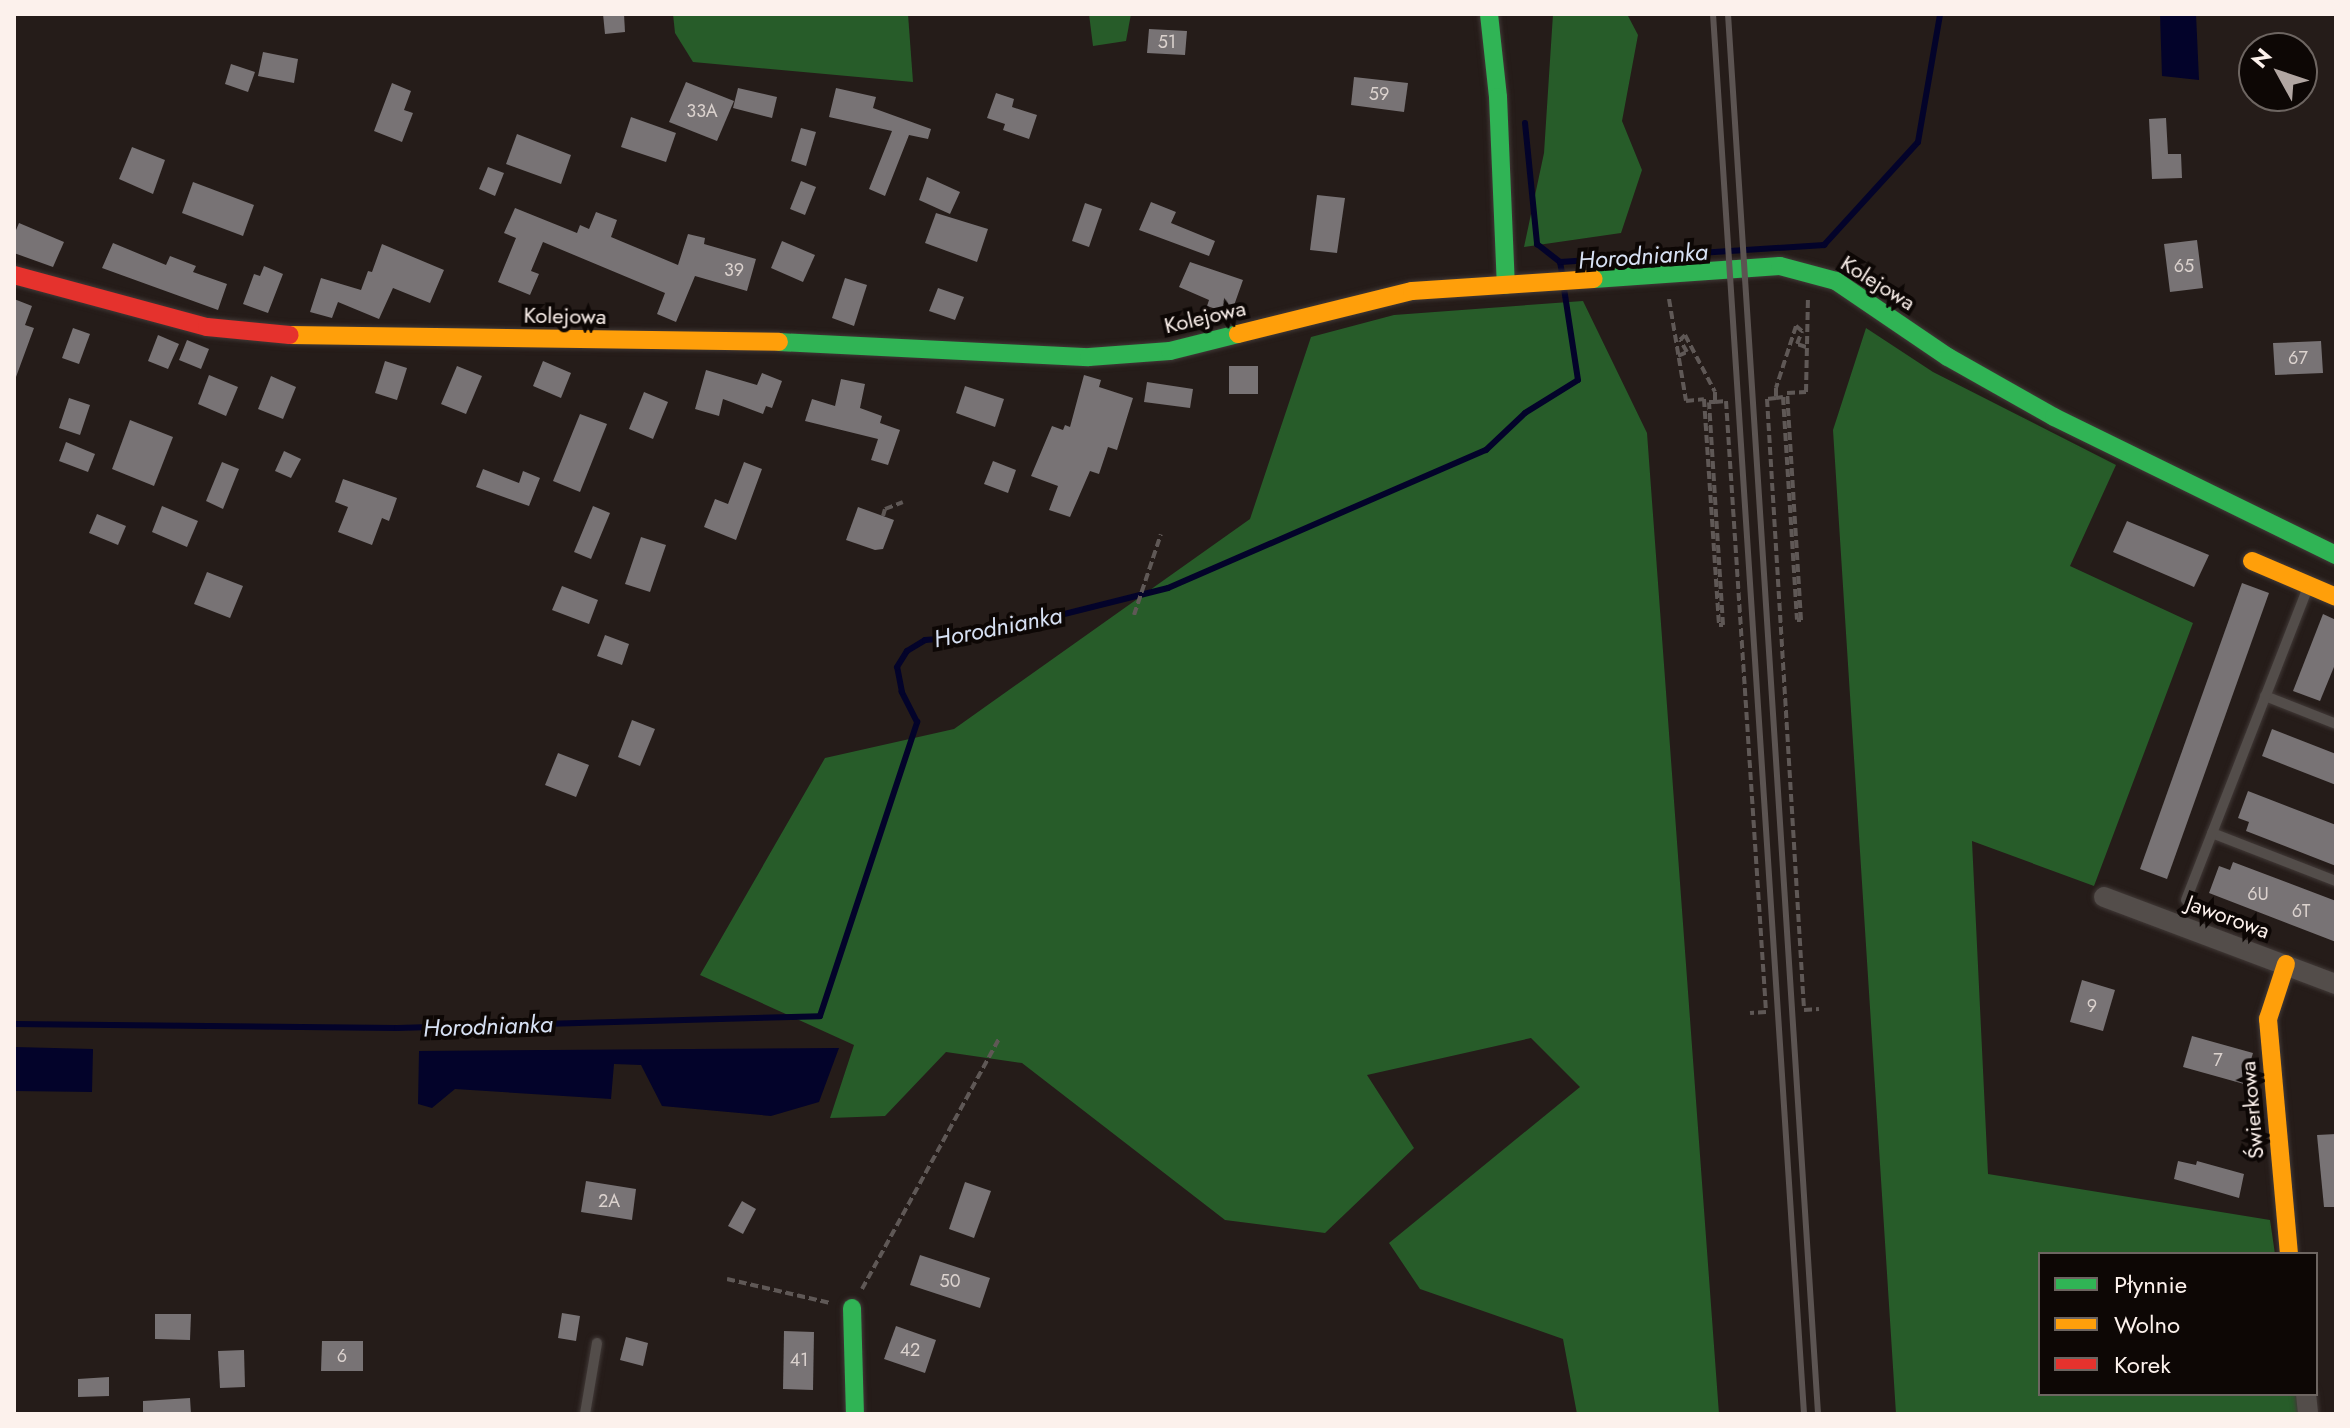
<!DOCTYPE html>
<html>
<head>
<meta charset="utf-8">
<style>
  body { margin:0 }
  #map { position:relative; width:2350px; height:1428px; overflow:hidden; background:#251c19; font-family:Jost,sans-serif }
  div>[style] { position:absolute }
  .forest>* { inset:0; background:#275c29 }
  .water>* { inset:0; background:#03032a }
  .stream>* { height:6px; margin:-3px; padding:0 3px; transform-origin:3px; border-radius:3px; background:#03032a }
  .building>* { inset:0; background:#787375 }
  .path>* { height:4px; margin-top:-2px; transform-origin:0; background:repeating-linear-gradient(90deg,#5f5856 0 8px,transparent 0 12px) }
  .roads { filter:drop-shadow(0 0 2px #413937) drop-shadow(0 0 2px #413937) }
  .lane>* { height:10px; margin:-5px; padding:0 5px; transform-origin:5px; border-radius:5px; background:#534d4a }
  .street>* { height:20px; margin:-10px; padding:0 10px; transform-origin:10px; border-radius:10px; background:#534d4a }
  .fast>* { height:18px; margin:-9px; padding:0 9px; transform-origin:9px; border-radius:9px; background:#30b455 }
  .slow>* { height:18px; margin:-9px; padding:0 9px; transform-origin:9px; border-radius:9px; background:#ff9f0a }
  .jam>* { height:18px; margin:-9px; padding:0 9px; transform-origin:9px; border-radius:9px; background:#e5322d }
  .rail>* { height:6px; margin:-3px; padding:0 3px; transform-origin:3px; border-radius:3px; background:#5c5452 }
  span { translate:-50% -50%; white-space:nowrap; text-align:center; line-height:1.15; -webkit-text-stroke:8px #0d0705; paint-order:stroke }
  .number-label { font-size:18px; color:#dbd2ce }
  .number-label span { -webkit-text-stroke-width:0 }
  .street-label { font-size:22px; color:#fcf1ec }
  .water-label { font-size:24px; color:#d7e1f4; font-style:italic }
  .frame { position:absolute; inset:0; border:16px solid #fcf1ec; pointer-events:none }
  .legend { position:absolute; left:2038px; top:1252px; width:280px; height:144px; box-sizing:border-box; background:#0d0705; border:2px solid #6d6561; margin:0; padding:10px 14px; list-style:none; font-size:24px; color:#fcf1ec }
  .legend li { display:flex; align-items:center; gap:16px; height:40px }
  .legend b { width:40px; border:2px solid #6d6561 }
  .north { position:absolute; left:2238px; top:32px; width:80px; height:80px; box-sizing:border-box; background:#0d0705; border:2px solid #6d6561; border-radius:50%; rotate:310deg; font-size:22px; font-weight:700; line-height:32px; text-align:center; color:#fcf1ec }
  .north::after { content:''; display:block; margin:auto; width:28px; height:36px; background:#b1a6a2; clip-path:polygon(50% 0,100% 100%,50% 72%,0 100%) }
</style>
</head>
<body>
<div id="map">
  <div class="forest">
    <i style="clip-path:polygon(673px 14px,908px 14px,913px 82px,693px 62px,675px 33px)"></i>
    <i style="clip-path:polygon(1089px 14px,1131px 14px,1126px 41px,1093px 46px)"></i>
    <i style="clip-path:polygon(1553px 14px,1627px 14px,1638px 35px,1622px 121px,1642px 170px,1621px 233px,1524px 247px,1544px 153px)"></i>
    <i style="clip-path:polygon(1583px 301px,1647px 433px,1719px 1414px,1577px 1414px,1563px 1339px,1420px 1289px,1389px 1243px,1580px 1087px,1531px 1038px,1367px 1075px,1414px 1148px,1325px 1233px,1225px 1220px,1022px 1063px,946px 1052px,885px 1116px,830px 1118px,854px 1045px,700px 975px,825px 758px,954px 729px,1250px 519px,1311px 337px,1394px 315px)"></i>
    <i style="clip-path:polygon(1866px 328px,1933px 372px,2116px 465px,2070px 566px,2193px 623px,2094px 886px,1972px 841px,1988px 1174px,2270px 1220px,2275px 1254px,2040px 1254px,2040px 1394px,2296px 1394px,2299px 1414px,1896px 1414px,1833px 430px)"></i>
  </div>
  <div class="water">
    <i style="clip-path:polygon(2160px 14px,2196px 14px,2199px 80px,2162px 76px)"></i>
    <i style="clip-path:polygon(15px 1047px,93px 1049px,92px 1092px,14px 1091px)"></i>
    <i style="clip-path:polygon(839px 1048px,819px 1102px,771px 1116px,662px 1106px,641px 1065px,614px 1064px,611px 1099px,455px 1089px,432px 1108px,418px 1104px,419px 1051px)"></i>
  </div>
  <div class="stream">
    <i style="left:1525px;top:123px;width:122px;rotate:84.3deg"></i>
    <i style="left:1537px;top:244px;width:29px;rotate:38deg"></i>
    <i style="left:1562px;top:273px;width:11px;rotate:-100deg"></i>
    <i style="left:1560px;top:262px;width:265px;rotate:-3.7deg"></i>
    <i style="left:1824px;top:245px;width:139px;rotate:-47.6deg"></i>
    <i style="left:1918px;top:142px;width:130px;rotate:-80.2deg"></i>
    <i style="left:14px;top:1024px;width:383px;rotate:0.6deg"></i>
    <i style="left:397px;top:1028px;width:423px;rotate:-1.6deg"></i>
    <i style="left:820px;top:1016px;width:310px;rotate:-71.7deg"></i>
    <i style="left:917px;top:722px;width:34px;rotate:-117deg"></i>
    <i style="left:902px;top:692px;width:25px;rotate:-101deg"></i>
    <i style="left:897px;top:667px;width:19px;rotate:-58deg"></i>
    <i style="left:907px;top:651px;width:21px;rotate:-31deg"></i>
    <i style="left:925px;top:640px;width:52px;rotate:-4.4deg"></i>
    <i style="left:977px;top:636px;width:197px;rotate:-14.1deg"></i>
    <i style="left:1168px;top:588px;width:347px;rotate:-23.5deg"></i>
    <i style="left:1486px;top:450px;width:54px;rotate:-43.5deg"></i>
    <i style="left:1525px;top:413px;width:62px;rotate:-31.9deg"></i>
    <i style="left:1578px;top:380px;width:93px;rotate:-98.7deg"></i>
  </div>
  <div class="building">
    <i style="clip-path:polygon(603px 14px,624px 14px,625px 32px,605px 34px)"></i>
    <i style="clip-path:polygon(1149px 29px,1187px 31px,1185px 55px,1147px 53px)"></i>
    <i style="clip-path:polygon(263px 52px,298px 59px,294px 83px,258px 76px)"></i>
    <i style="clip-path:polygon(231px 64px,255px 72px,248px 92px,225px 84px)"></i>
    <i style="clip-path:polygon(1354px 77px,1408px 83px,1404px 112px,1351px 105px)"></i>
    <i style="clip-path:polygon(686px 82px,734px 101px,717px 141px,669px 122px)"></i>
    <i style="clip-path:polygon(392px 83px,411px 91px,404px 110px,413px 113px,402px 142px,374px 131px)"></i>
    <i style="clip-path:polygon(738px 88px,777px 97px,772px 118px,733px 108px)"></i>
    <i style="clip-path:polygon(836px 88px,876px 97px,873px 108px,931px 129px,928px 139px,909px 135px,885px 196px,869px 189px,892px 131px,829px 117px)"></i>
    <i style="clip-path:polygon(996px 93px,1014px 99px,1012px 107px,1037px 115px,1029px 139px,1003px 130px,1005px 124px,987px 118px)"></i>
    <i style="clip-path:polygon(631px 117px,676px 133px,666px 162px,621px 147px)"></i>
    <i style="clip-path:polygon(2166px 118px,2168px 154px,2181px 154px,2182px 178px,2152px 179px,2149px 119px)"></i>
    <i style="clip-path:polygon(801px 128px,816px 132px,806px 166px,791px 161px)"></i>
    <i style="clip-path:polygon(517px 134px,571px 155px,561px 184px,506px 164px)"></i>
    <i style="clip-path:polygon(132px 147px,165px 160px,153px 194px,119px 179px)"></i>
    <i style="clip-path:polygon(488px 167px,504px 173px,495px 196px,479px 189px)"></i>
    <i style="clip-path:polygon(927px 177px,960px 192px,950px 214px,919px 200px)"></i>
    <i style="clip-path:polygon(801px 181px,816px 187px,805px 215px,790px 209px)"></i>
    <i style="clip-path:polygon(193px 182px,254px 205px,243px 236px,182px 213px)"></i>
    <i style="clip-path:polygon(1317px 195px,1345px 198px,1337px 253px,1310px 250px)"></i>
    <i style="clip-path:polygon(1151px 202px,1176px 212px,1171px 223px,1215px 241px,1209px 256px,1139px 230px)"></i>
    <i style="clip-path:polygon(1085px 203px,1102px 209px,1089px 247px,1072px 241px)"></i>
    <i style="clip-path:polygon(515px 208px,577px 233px,580px 225px,589px 229px,596px 212px,617px 220px,611px 237px,678px 265px,688px 234px,705px 238px,704px 244px,756px 259px,747px 291px,695px 276px,676px 322px,657px 314px,665px 293px,543px 242px,531px 271px,539px 274px,530px 295px,498px 282px,516px 238px,504px 233px)"></i>
    <i style="clip-path:polygon(936px 213px,988px 229px,977px 262px,925px 243px)"></i>
    <i style="clip-path:polygon(19px 223px,64px 242px,53px 267px,14px 253px,14px 235px)"></i>
    <i style="clip-path:polygon(2197px 240px,2203px 288px,2170px 292px,2164px 244px)"></i>
    <i style="clip-path:polygon(782px 241px,815px 255px,803px 282px,771px 268px)"></i>
    <i style="clip-path:polygon(113px 243px,166px 265px,170px 256px,196px 266px,193px 272px,227px 284px,218px 310px,102px 268px)"></i>
    <i style="clip-path:polygon(382px 244px,444px 270px,430px 303px,393px 288px,379px 319px,338px 302px,332px 318px,310px 312px,321px 278px,361px 290px,368px 271px,372px 272px)"></i>
    <i style="clip-path:polygon(1190px 262px,1243px 280px,1231px 314px,1207px 306px,1209px 300px,1179px 287px)"></i>
    <i style="clip-path:polygon(264px 266px,283px 274px,268px 313px,243px 304px,254px 274px,260px 276px)"></i>
    <i style="clip-path:polygon(845px 278px,867px 285px,854px 326px,832px 318px)"></i>
    <i style="clip-path:polygon(938px 288px,964px 297px,955px 320px,929px 311px)"></i>
    <i style="clip-path:polygon(14px 299px,32px 306px,25px 325px,34px 328px,16px 377px)"></i>
    <i style="clip-path:polygon(73px 328px,90px 334px,79px 364px,62px 358px)"></i>
    <i style="clip-path:polygon(158px 335px,179px 344px,168px 369px,148px 361px)"></i>
    <i style="clip-path:polygon(187px 340px,209px 349px,201px 369px,179px 360px)"></i>
    <i style="clip-path:polygon(2321px 341px,2323px 373px,2275px 375px,2273px 343px)"></i>
    <i style="clip-path:polygon(385px 361px,407px 368px,397px 400px,375px 393px)"></i>
    <i style="clip-path:polygon(543px 361px,571px 373px,561px 398px,533px 386px)"></i>
    <i style="clip-path:polygon(457px 366px,482px 376px,466px 414px,441px 404px)"></i>
    <i style="clip-path:polygon(1229px 366px,1258px 366px,1258px 394px,1229px 394px)"></i>
    <i style="clip-path:polygon(706px 370px,757px 385px,762px 373px,782px 381px,772px 408px,766px 406px,763px 414px,723px 399px,719px 416px,695px 409px)"></i>
    <i style="clip-path:polygon(209px 375px,238px 387px,226px 416px,198px 404px)"></i>
    <i style="clip-path:polygon(1084px 375px,1101px 380px,1099px 387px,1133px 398px,1117px 450px,1108px 447px,1099px 474px,1090px 471px,1070px 517px,1049px 510px,1058px 486px,1031px 476px,1052px 426px,1063px 430px,1065px 425px,1070px 427px)"></i>
    <i style="clip-path:polygon(271px 376px,296px 387px,283px 419px,258px 409px)"></i>
    <i style="clip-path:polygon(841px 379px,865px 384px,860px 408px,882px 416px,880px 423px,900px 430px,888px 465px,871px 460px,878px 439px,805px 421px,812px 399px,835px 406px)"></i>
    <i style="clip-path:polygon(1147px 382px,1193px 389px,1190px 408px,1144px 402px)"></i>
    <i style="clip-path:polygon(965px 386px,1004px 399px,995px 427px,956px 413px)"></i>
    <i style="clip-path:polygon(644px 392px,668px 402px,653px 439px,629px 429px)"></i>
    <i style="clip-path:polygon(69px 398px,90px 405px,80px 435px,59px 428px)"></i>
    <i style="clip-path:polygon(580px 414px,607px 424px,580px 492px,553px 481px)"></i>
    <i style="clip-path:polygon(130px 420px,173px 437px,154px 486px,112px 469px)"></i>
    <i style="clip-path:polygon(66px 442px,95px 454px,88px 472px,59px 461px)"></i>
    <i style="clip-path:polygon(284px 451px,301px 459px,291px 478px,275px 471px)"></i>
    <i style="clip-path:polygon(993px 461px,1016px 470px,1008px 493px,984px 484px)"></i>
    <i style="clip-path:polygon(222px 462px,239px 469px,223px 509px,206px 501px)"></i>
    <i style="clip-path:polygon(744px 462px,762px 469px,736px 540px,704px 527px,715px 499px,728px 504px)"></i>
    <i style="clip-path:polygon(483px 469px,519px 483px,523px 471px,540px 478px,529px 506px,476px 487px)"></i>
    <i style="clip-path:polygon(343px 479px,397px 498px,389px 521px,382px 518px,372px 545px,338px 532px,348px 507px,335px 502px)"></i>
    <i style="clip-path:polygon(162px 506px,198px 521px,187px 547px,152px 532px)"></i>
    <i style="clip-path:polygon(593px 506px,610px 513px,591px 559px,574px 552px)"></i>
    <i style="clip-path:polygon(858px 507px,894px 520px,883px 549px,875px 550px,846px 540px)"></i>
    <i style="clip-path:polygon(97px 514px,126px 526px,118px 545px,89px 533px)"></i>
    <i style="clip-path:polygon(2127px 521px,2209px 555px,2194px 587px,2113px 552px)"></i>
    <i style="clip-path:polygon(641px 537px,666px 545px,650px 592px,625px 584px)"></i>
    <i style="clip-path:polygon(207px 572px,243px 586px,230px 618px,194px 604px)"></i>
    <i style="clip-path:polygon(2242px 583px,2269px 593px,2167px 879px,2140px 869px)"></i>
    <i style="clip-path:polygon(562px 586px,598px 600px,589px 624px,552px 610px)"></i>
    <i style="clip-path:polygon(2323px 614px,2336px 620px,2336px 662px,2320px 701px,2293px 691px)"></i>
    <i style="clip-path:polygon(605px 635px,629px 644px,622px 665px,597px 656px)"></i>
    <i style="clip-path:polygon(632px 720px,655px 729px,640px 766px,618px 757px)"></i>
    <i style="clip-path:polygon(2272px 729px,2336px 754px,2336px 785px,2262px 756px)"></i>
    <i style="clip-path:polygon(558px 753px,589px 765px,576px 797px,545px 785px)"></i>
    <i style="clip-path:polygon(2248px 791px,2336px 825px,2336px 866px,2246px 831px,2249px 822px,2238px 818px)"></i>
    <i style="clip-path:polygon(2233px 862px,2336px 901px,2336px 942px,2209px 893px,2219px 866px,2230px 870px)"></i>
    <i style="clip-path:polygon(2082px 980px,2115px 990px,2103px 1031px,2070px 1022px)"></i>
    <i style="clip-path:polygon(2192px 1036px,2253px 1053px,2244px 1084px,2183px 1067px)"></i>
    <i style="clip-path:polygon(2336px 1134px,2336px 1207px,2324px 1207px,2317px 1135px)"></i>
    <i style="clip-path:polygon(2178px 1161px,2196px 1165px,2197px 1161px,2244px 1174px,2239px 1198px,2174px 1179px)"></i>
    <i style="clip-path:polygon(586px 1181px,636px 1189px,632px 1220px,581px 1212px)"></i>
    <i style="clip-path:polygon(965px 1182px,991px 1191px,974px 1238px,949px 1229px)"></i>
    <i style="clip-path:polygon(742px 1201px,756px 1209px,743px 1234px,728px 1226px)"></i>
    <i style="clip-path:polygon(920px 1255px,990px 1278px,980px 1308px,910px 1285px)"></i>
    <i style="clip-path:polygon(562px 1313px,580px 1316px,576px 1341px,558px 1338px)"></i>
    <i style="clip-path:polygon(155px 1314px,191px 1314px,190px 1340px,155px 1339px)"></i>
    <i style="clip-path:polygon(896px 1326px,936px 1340px,925px 1373px,884px 1359px)"></i>
    <i style="clip-path:polygon(784px 1331px,814px 1332px,813px 1390px,783px 1389px)"></i>
    <i style="clip-path:polygon(626px 1337px,648px 1343px,643px 1366px,620px 1360px)"></i>
    <i style="clip-path:polygon(322px 1341px,363px 1341px,363px 1371px,321px 1371px)"></i>
    <i style="clip-path:polygon(244px 1350px,245px 1387px,220px 1388px,218px 1351px)"></i>
    <i style="clip-path:polygon(109px 1377px,109px 1396px,78px 1397px,78px 1379px)"></i>
    <i style="clip-path:polygon(190px 1398px,191px 1414px,143px 1414px,143px 1401px)"></i>
  </div>
  <div class="path">
    <i style="left:1669px;top:299px;width:103px;rotate:80.5deg"></i>
    <i style="left:1686px;top:401px;width:18px;rotate:-6deg"></i>
    <i style="left:1704px;top:399px;width:226px;rotate:86.2deg"></i>
    <i style="left:1719px;top:625px;width:4px"></i>
    <i style="left:1723px;top:625px;width:223px;rotate:-93.6deg"></i>
    <i style="left:1709px;top:402px;width:6px"></i>
    <i style="left:1806px;top:347px;width:9px;rotate:-162deg"></i>
    <i style="left:1797px;top:344px;width:14px;rotate:-69deg"></i>
    <i style="left:1802px;top:331px;width:8px;rotate:-140deg"></i>
    <i style="left:1796px;top:326px;width:65px;rotate:107.9deg"></i>
    <i style="left:1776px;top:388px;width:10px;rotate:90deg"></i>
    <i style="left:1776px;top:398px;width:9px;rotate:174deg"></i>
    <i style="left:1767px;top:399px;width:612px;rotate:86.53deg"></i>
    <i style="left:1804px;top:1010px;width:15px;rotate:-4deg"></i>
    <i style="left:1678px;top:356px;width:10px;rotate:-24deg"></i>
    <i style="left:1687px;top:352px;width:14px;rotate:-120deg"></i>
    <i style="left:1680px;top:340px;width:7px;rotate:-45deg"></i>
    <i style="left:1685px;top:335px;width:64px;rotate:62.2deg"></i>
    <i style="left:1715px;top:392px;width:10px;rotate:90deg"></i>
    <i style="left:1715px;top:402px;width:11px;rotate:-5deg"></i>
    <i style="left:1726px;top:401px;width:612px;rotate:86.25deg"></i>
    <i style="left:1766px;top:1012px;width:16px;rotate:176deg"></i>
    <i style="left:1776px;top:398px;width:7px;rotate:-8deg"></i>
    <i style="left:1783px;top:397px;width:223px;rotate:86.4deg"></i>
    <i style="left:1797px;top:620px;width:4px"></i>
    <i style="left:1801px;top:620px;width:227px;rotate:-93.5deg"></i>
    <i style="left:1787px;top:393px;width:19px;rotate:-3deg"></i>
    <i style="left:1806px;top:392px;width:94px;rotate:-88.8deg"></i>
    <i style="left:883px;top:516px;width:7px;rotate:-74deg"></i>
    <i style="left:885px;top:509px;width:19px;rotate:-21deg"></i>
    <i style="left:1134px;top:615px;width:85px;rotate:-71.6deg"></i>
    <i style="left:727px;top:1279px;width:106px;rotate:13.1deg"></i>
    <i style="left:862px;top:1289px;width:285px;rotate:-61.3deg"></i>
  </div>
  <div class="roads">
    <div class="lane">
      <i style="left:2265px;top:696px;width:76px;rotate:21.5deg"></i>
      <i style="left:2212px;top:833px;width:133px;rotate:21.2deg"></i>
      <i style="left:2186px;top:900px;width:334px;rotate:-68.7deg"></i>
      <i style="left:585px;top:1414px;width:72px;rotate:-80.4deg"></i>
    </div>
    <div class="street">
      <i style="left:2104px;top:897px;width:248px;rotate:20.6deg"></i>
      <i style="left:2306px;top:1394px;width:20px;rotate:84deg"></i>
    </div>
    <div class="fast">
      <i style="left:1489px;top:14px;width:83px;rotate:83.8deg"></i>
      <i style="left:1498px;top:97px;width:188px;rotate:87.6deg"></i>
      <i style="left:1594px;top:279px;width:186px;rotate:-4deg"></i>
      <i style="left:1780px;top:266px;width:58px;rotate:15deg"></i>
      <i style="left:1836px;top:281px;width:135px;rotate:34.2deg"></i>
      <i style="left:1948px;top:357px;width:122px;rotate:29.5deg"></i>
      <i style="left:2054px;top:417px;width:314px;rotate:26.1deg"></i>
      <i style="left:779px;top:342px;width:310px;rotate:2.8deg"></i>
      <i style="left:1089px;top:357px;width:81px;rotate:-4.2deg"></i>
      <i style="left:1170px;top:351px;width:70px;rotate:-14deg"></i>
      <i style="left:852px;top:1308px;width:106px;rotate:88.4deg"></i>
    </div>
    <div class="slow">
      <i style="left:1238px;top:334px;width:179px;rotate:-13.9deg"></i>
      <i style="left:1412px;top:291px;width:182px;rotate:-3.8deg"></i>
      <i style="left:290px;top:335px;width:489px;rotate:0.8deg"></i>
      <i style="left:2252px;top:561px;width:91px;rotate:23.2deg"></i>
      <i style="left:2286px;top:964px;width:58px;rotate:108.1deg"></i>
      <i style="left:2268px;top:1019px;width:236px;rotate:84.9deg"></i>
    </div>
    <div class="jam">
      <i style="left:14px;top:275px;width:200px;rotate:15.1deg"></i>
      <i style="left:207px;top:327px;width:83px;rotate:5.5deg"></i>
    </div>
  </div>
  <div class="rail">
    <i style="left:1713px;top:14px;width:1403px;rotate:86.28deg"></i>
    <i style="left:1728px;top:14px;width:1403px;rotate:86.32deg"></i>
  </div>
  <div class="number-label">
    <span style="left:1167px;top:42px">51</span>
    <span style="left:1379px;top:94px">59</span>
    <span style="left:702px;top:111px">33A</span>
    <span style="left:2184px;top:266px">65</span>
    <span style="left:734px;top:270px">39</span>
    <span style="left:2298px;top:358px">67</span>
    <span style="left:2258px;top:894px">6U</span>
    <span style="left:2301px;top:911px">6T</span>
    <span style="left:2092px;top:1006px">9</span>
    <span style="left:2218px;top:1060px">7</span>
    <span style="left:609px;top:1201px">2A</span>
    <span style="left:950px;top:1281px">50</span>
    <span style="left:910px;top:1350px">42</span>
    <span style="left:342px;top:1356px">6</span>
    <span style="left:799px;top:1360px">41</span>
  </div>
  <div class="street-label">
    <span style="left:1878px;top:283px;rotate:32deg">Kolejowa</span>
    <span style="left:565px;top:316px;rotate:1deg">Kolejowa</span>
    <span style="left:1205px;top:317px;rotate:-13deg">Kolejowa</span>
    <span style="left:2228px;top:917px;rotate:20deg">Jaworowa</span>
    <span style="left:2252px;top:1110px;rotate:-95deg">Świerkowa</span>
  </div>
  <div class="water-label">
    <span style="left:1643px;top:256px;rotate:-4deg">Horodnianka</span>
    <span style="left:998px;top:627px;rotate:-11deg">Horodnianka</span>
    <span style="left:488px;top:1026px;rotate:-2deg">Horodnianka</span>
  </div>
  <div class="frame"></div>
  <ul class="legend">
  <li><b style="height:10px;background:#30b455"></b>Płynnie</li>
  <li><b style="height:10px;background:#ff9f0a"></b>Wolno</li>
  <li><b style="height:10px;background:#e5322d"></b>Korek</li>
  </ul>
  <div class="north">N</div>
</div>
</body>
</html>
